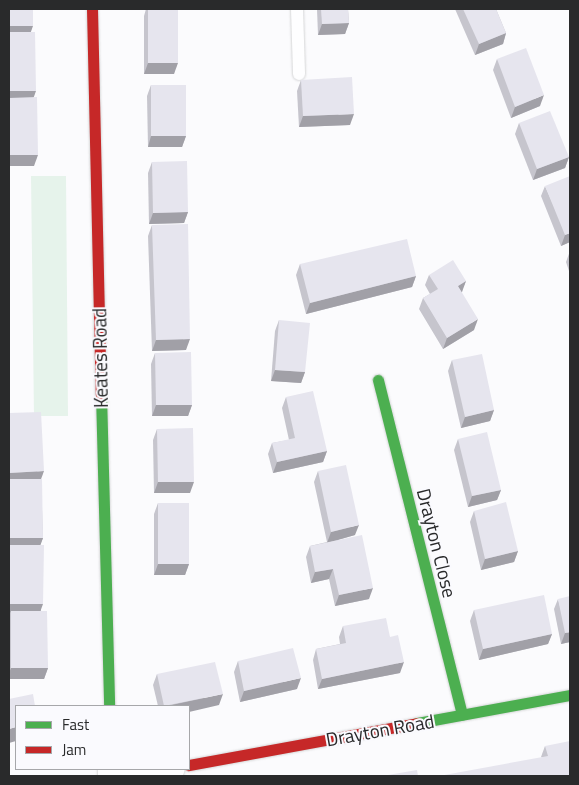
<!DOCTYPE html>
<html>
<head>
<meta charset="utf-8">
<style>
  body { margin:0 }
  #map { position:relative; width:579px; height:785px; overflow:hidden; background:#fbfbfd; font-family:"Titillium Web",sans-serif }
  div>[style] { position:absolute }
  .green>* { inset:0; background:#e6f3eb }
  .roads { filter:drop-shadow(0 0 1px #d5d6d7) drop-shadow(0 0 1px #d5d6d7) }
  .lane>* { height:12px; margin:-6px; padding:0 6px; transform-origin:6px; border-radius:6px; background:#fefeff }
  .street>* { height:25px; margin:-12.5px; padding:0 12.5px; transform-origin:12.5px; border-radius:12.5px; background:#fefeff }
  .fast>* { height:11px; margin:-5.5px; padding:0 5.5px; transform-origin:5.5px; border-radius:5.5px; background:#4caf50 }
  .jam>* { height:11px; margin:-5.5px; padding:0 5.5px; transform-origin:5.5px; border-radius:5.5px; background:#c62828 }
  .wall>* { inset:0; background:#c6c5cd }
  .shaded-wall>* { inset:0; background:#a1a0a7 }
  .building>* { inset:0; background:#e6e5ee }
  span { translate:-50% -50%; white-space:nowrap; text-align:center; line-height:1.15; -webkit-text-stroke:4px #fafafe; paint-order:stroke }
  .street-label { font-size:19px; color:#292a2b }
  .frame { position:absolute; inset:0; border:10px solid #292a2b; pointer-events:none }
  .legend { position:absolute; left:15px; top:705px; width:175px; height:65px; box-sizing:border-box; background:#fafafe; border:1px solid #a6a7aa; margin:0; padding:6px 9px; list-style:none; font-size:15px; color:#292a2b }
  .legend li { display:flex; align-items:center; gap:10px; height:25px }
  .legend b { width:25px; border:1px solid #a6a7aa }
</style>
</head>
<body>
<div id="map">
  <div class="green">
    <i style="clip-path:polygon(31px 176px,66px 176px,68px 416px,34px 416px)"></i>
  </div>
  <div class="roads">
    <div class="lane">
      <i style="left:297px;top:9px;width:65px;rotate:88.2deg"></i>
    </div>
    <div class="street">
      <i style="left:110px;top:769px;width:7px;rotate:90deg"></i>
      <i style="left:130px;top:776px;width:42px;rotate:-9.7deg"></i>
    </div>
    <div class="fast">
      <i style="left:378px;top:380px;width:345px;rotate:75.9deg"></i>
      <i style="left:101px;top:394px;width:312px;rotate:88.5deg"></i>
      <i style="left:417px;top:723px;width:156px;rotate:-10.4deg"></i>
    </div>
    <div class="jam">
      <i style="left:92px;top:9px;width:385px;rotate:88.7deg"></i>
      <i style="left:189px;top:765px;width:232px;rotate:-10.4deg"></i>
    </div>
  </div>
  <div class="wall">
    <i style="clip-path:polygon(146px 9px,178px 9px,174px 74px,144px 74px,144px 16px)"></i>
    <i style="clip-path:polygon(317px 9px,348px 9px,349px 23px,345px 34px,318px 35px)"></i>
    <i style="clip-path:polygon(455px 9px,496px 9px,506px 33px,503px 44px,475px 55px)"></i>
    <i style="clip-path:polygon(497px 59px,540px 106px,511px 118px,493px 70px)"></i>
    <i style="clip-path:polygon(301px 80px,350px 125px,299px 127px,297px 91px)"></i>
    <i style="clip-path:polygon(151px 85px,186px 136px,182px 147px,148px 147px,147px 96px)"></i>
    <i style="clip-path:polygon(519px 123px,569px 157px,565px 168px,533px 180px,515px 134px)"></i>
    <i style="clip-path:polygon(152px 162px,188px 212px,184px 223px,149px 224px,148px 173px)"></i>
    <i style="clip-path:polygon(545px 186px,570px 242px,561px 246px,541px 196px)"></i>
    <i style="clip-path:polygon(152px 225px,186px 350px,152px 351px,148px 236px)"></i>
    <i style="clip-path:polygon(570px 251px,570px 274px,566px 262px)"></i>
    <i style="clip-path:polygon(300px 264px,416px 276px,412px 287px,306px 314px,296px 275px)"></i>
    <i style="clip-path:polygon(429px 275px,466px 281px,461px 292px,474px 330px,443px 349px,419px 309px,423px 298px,430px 294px,425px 285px)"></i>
    <i style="clip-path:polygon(279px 320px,305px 372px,301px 383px,271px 381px,275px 331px)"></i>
    <i style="clip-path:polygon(155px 353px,192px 405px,188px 416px,152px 416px,151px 364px)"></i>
    <i style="clip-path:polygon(452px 360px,494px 410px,490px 421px,461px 428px,448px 371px)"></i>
    <i style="clip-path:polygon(286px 397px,327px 451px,323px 462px,273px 473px,268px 454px,272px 443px,289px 440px,282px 408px)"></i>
    <i style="clip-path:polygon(9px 413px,41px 479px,43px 538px,40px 545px,41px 611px,48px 668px,44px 679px,9px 679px)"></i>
    <i style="clip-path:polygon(157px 429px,190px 493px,154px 493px,153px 440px)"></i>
    <i style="clip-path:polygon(458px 439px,501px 490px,497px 500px,468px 507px,454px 450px)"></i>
    <i style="clip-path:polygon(318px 471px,355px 535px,338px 540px,369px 599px,335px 606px,329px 579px,311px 583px,306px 557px,310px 546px,327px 542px,314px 482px)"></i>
    <i style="clip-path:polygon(158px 503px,189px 564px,185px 575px,154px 575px,154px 514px)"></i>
    <i style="clip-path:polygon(474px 511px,518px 551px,514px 562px,481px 570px,470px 522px)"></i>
    <i style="clip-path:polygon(558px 599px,570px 642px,561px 644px,554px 609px)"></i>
    <i style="clip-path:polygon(474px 610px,552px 634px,548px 644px,479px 660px,470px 621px)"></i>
    <i style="clip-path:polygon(343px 626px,390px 637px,400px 673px,318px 689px,313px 660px,316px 649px,340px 644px,339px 637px)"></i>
    <i style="clip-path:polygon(238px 661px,297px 689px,240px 702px,234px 672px)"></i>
    <i style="clip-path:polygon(157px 674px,219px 705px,158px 706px,153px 685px)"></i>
    <i style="clip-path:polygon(545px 746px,570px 776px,541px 757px)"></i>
  </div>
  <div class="shaded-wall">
    <i style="clip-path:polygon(349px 23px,345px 34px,318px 35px,322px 24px)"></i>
    <i style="clip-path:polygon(9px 26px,33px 26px,29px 37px,9px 37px)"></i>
    <i style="clip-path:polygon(506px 33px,503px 44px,475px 55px,479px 44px)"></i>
    <i style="clip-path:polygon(148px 63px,178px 63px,174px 74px,144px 74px)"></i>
    <i style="clip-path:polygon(9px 91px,36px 91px,32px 102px,9px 102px)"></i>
    <i style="clip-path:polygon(544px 95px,540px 106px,511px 118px,515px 107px)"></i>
    <i style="clip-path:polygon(354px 114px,350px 125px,299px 127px,303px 116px)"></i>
    <i style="clip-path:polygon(151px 136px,186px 136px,182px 147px,148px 147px)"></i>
    <i style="clip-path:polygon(9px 155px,38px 155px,34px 166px,9px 166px)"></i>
    <i style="clip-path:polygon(569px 157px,565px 168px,533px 180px,537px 169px)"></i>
    <i style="clip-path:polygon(188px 212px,184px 223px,149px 224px,153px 213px)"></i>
    <i style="clip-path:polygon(570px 233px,570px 242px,561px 246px,565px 235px)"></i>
    <i style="clip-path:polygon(416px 276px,412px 287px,306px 314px,310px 303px)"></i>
    <i style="clip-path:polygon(466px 281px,462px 292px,454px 297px,458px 286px)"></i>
    <i style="clip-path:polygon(478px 319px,474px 330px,443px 349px,447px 338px)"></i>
    <i style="clip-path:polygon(190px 339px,186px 350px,152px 351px,156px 340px)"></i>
    <i style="clip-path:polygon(275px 370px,305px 372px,301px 383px,271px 381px)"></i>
    <i style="clip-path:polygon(156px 405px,192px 405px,188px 416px,152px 416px)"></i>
    <i style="clip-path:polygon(494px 410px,490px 421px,461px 428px,465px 417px)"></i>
    <i style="clip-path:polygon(327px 451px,323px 462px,273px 473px,277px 462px)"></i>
    <i style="clip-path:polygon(44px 471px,40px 482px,9px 483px,9px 473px)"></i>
    <i style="clip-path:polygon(158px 482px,194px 482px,190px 493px,154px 493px)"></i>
    <i style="clip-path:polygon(501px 490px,497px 500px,468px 507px,472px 496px)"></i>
    <i style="clip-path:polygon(359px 525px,355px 535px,327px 543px,331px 532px)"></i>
    <i style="clip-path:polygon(9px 538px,43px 538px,39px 549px,10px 545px,9px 548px)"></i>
    <i style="clip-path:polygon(518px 551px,514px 562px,481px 570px,485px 559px)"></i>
    <i style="clip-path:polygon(158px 564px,189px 564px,185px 575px,154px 575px)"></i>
    <i style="clip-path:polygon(333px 569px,329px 579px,311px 583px,315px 572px)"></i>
    <i style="clip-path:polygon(373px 588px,369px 599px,335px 606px,339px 595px)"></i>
    <i style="clip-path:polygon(9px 604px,43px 604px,39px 615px,11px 611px,9px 615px)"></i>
    <i style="clip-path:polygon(570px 632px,570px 642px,561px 644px,565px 633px)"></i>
    <i style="clip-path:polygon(552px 634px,548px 644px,479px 660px,483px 649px)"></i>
    <i style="clip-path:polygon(404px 662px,400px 673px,318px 689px,322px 679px)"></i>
    <i style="clip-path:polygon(11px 668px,48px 668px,44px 679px,9px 679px,9px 673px)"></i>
    <i style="clip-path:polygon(301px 678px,297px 689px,240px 702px,244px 691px)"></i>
    <i style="clip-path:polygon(223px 694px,219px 705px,189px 712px,189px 706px,167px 706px)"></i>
    <i style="clip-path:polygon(16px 727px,16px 741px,9px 743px,9px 729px)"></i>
  </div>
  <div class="building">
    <i style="clip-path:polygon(9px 9px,33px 9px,33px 26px,9px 26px)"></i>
    <i style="clip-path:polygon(148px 9px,178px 9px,178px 63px,148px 63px)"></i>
    <i style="clip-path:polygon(321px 9px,348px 9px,349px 23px,322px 24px)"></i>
    <i style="clip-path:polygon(463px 9px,496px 9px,506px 33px,479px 44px)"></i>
    <i style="clip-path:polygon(9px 32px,35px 32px,36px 91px,9px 91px)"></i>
    <i style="clip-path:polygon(526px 48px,544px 95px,515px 107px,497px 59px)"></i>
    <i style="clip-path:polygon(352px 77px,354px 114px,303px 116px,301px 80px)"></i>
    <i style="clip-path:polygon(151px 85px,186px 85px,186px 136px,151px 136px)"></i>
    <i style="clip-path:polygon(37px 97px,38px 155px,9px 155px,9px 98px)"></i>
    <i style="clip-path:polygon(550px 111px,569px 157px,537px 169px,519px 123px)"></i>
    <i style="clip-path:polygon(187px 161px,188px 212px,153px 213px,152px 162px)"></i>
    <i style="clip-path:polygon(570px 176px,570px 233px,565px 235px,545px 186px)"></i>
    <i style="clip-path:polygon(188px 224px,190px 339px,156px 340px,152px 225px)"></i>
    <i style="clip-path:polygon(407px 239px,416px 276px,310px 303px,300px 264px)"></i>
    <i style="clip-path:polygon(453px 260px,466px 281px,458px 286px,478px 319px,447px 338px,423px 298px,438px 289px,429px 275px)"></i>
    <i style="clip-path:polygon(279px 320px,310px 323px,305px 372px,275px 370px)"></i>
    <i style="clip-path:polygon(191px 352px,192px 405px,156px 405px,155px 353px)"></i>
    <i style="clip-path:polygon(482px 354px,494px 410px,465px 417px,452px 360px)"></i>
    <i style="clip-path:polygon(313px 391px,327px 451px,277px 462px,272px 443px,295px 438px,286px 397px)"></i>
    <i style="clip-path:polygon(41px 412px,44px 471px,9px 473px,9px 413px)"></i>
    <i style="clip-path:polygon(193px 428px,194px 482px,158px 482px,157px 429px)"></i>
    <i style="clip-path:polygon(487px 432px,501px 490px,472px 496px,458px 439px)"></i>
    <i style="clip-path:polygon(346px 465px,359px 525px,331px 532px,318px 471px)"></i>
    <i style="clip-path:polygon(9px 479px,42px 479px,43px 538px,9px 538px)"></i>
    <i style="clip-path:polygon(506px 502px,518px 551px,485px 559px,474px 511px)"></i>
    <i style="clip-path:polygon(158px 503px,189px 503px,189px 564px,158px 564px)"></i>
    <i style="clip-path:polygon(362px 535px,373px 588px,339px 595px,333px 569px,315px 572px,310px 546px)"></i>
    <i style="clip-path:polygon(10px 545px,44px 545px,43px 604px,9px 604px)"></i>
    <i style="clip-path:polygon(544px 595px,552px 634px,483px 649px,474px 610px)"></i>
    <i style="clip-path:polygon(570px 596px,570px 632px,565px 633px,558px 599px)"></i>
    <i style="clip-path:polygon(11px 611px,47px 611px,48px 668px,11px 668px)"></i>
    <i style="clip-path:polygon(386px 618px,390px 637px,398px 635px,404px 662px,322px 679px,316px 649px,346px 643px,343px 626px)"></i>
    <i style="clip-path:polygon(293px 648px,301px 678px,244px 691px,238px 661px)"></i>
    <i style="clip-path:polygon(215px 662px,223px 694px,164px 706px,157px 674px)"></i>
    <i style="clip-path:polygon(33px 694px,35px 706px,16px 706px,16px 727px,9px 729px,9px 699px)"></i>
    <i style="clip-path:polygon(570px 741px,570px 776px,439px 776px,548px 756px,545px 746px)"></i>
    <i style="clip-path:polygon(417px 770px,418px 776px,389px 776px,388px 775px)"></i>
  </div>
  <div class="street-label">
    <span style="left:100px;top:358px;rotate:-91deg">Keates Road</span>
    <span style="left:437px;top:543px;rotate:76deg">Drayton Close</span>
    <span style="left:380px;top:730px;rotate:-10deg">Drayton Road</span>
  </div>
  <div class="frame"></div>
  <ul class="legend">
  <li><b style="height:6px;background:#4caf50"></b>Fast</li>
  <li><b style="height:6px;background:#c62828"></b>Jam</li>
  </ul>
</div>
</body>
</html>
